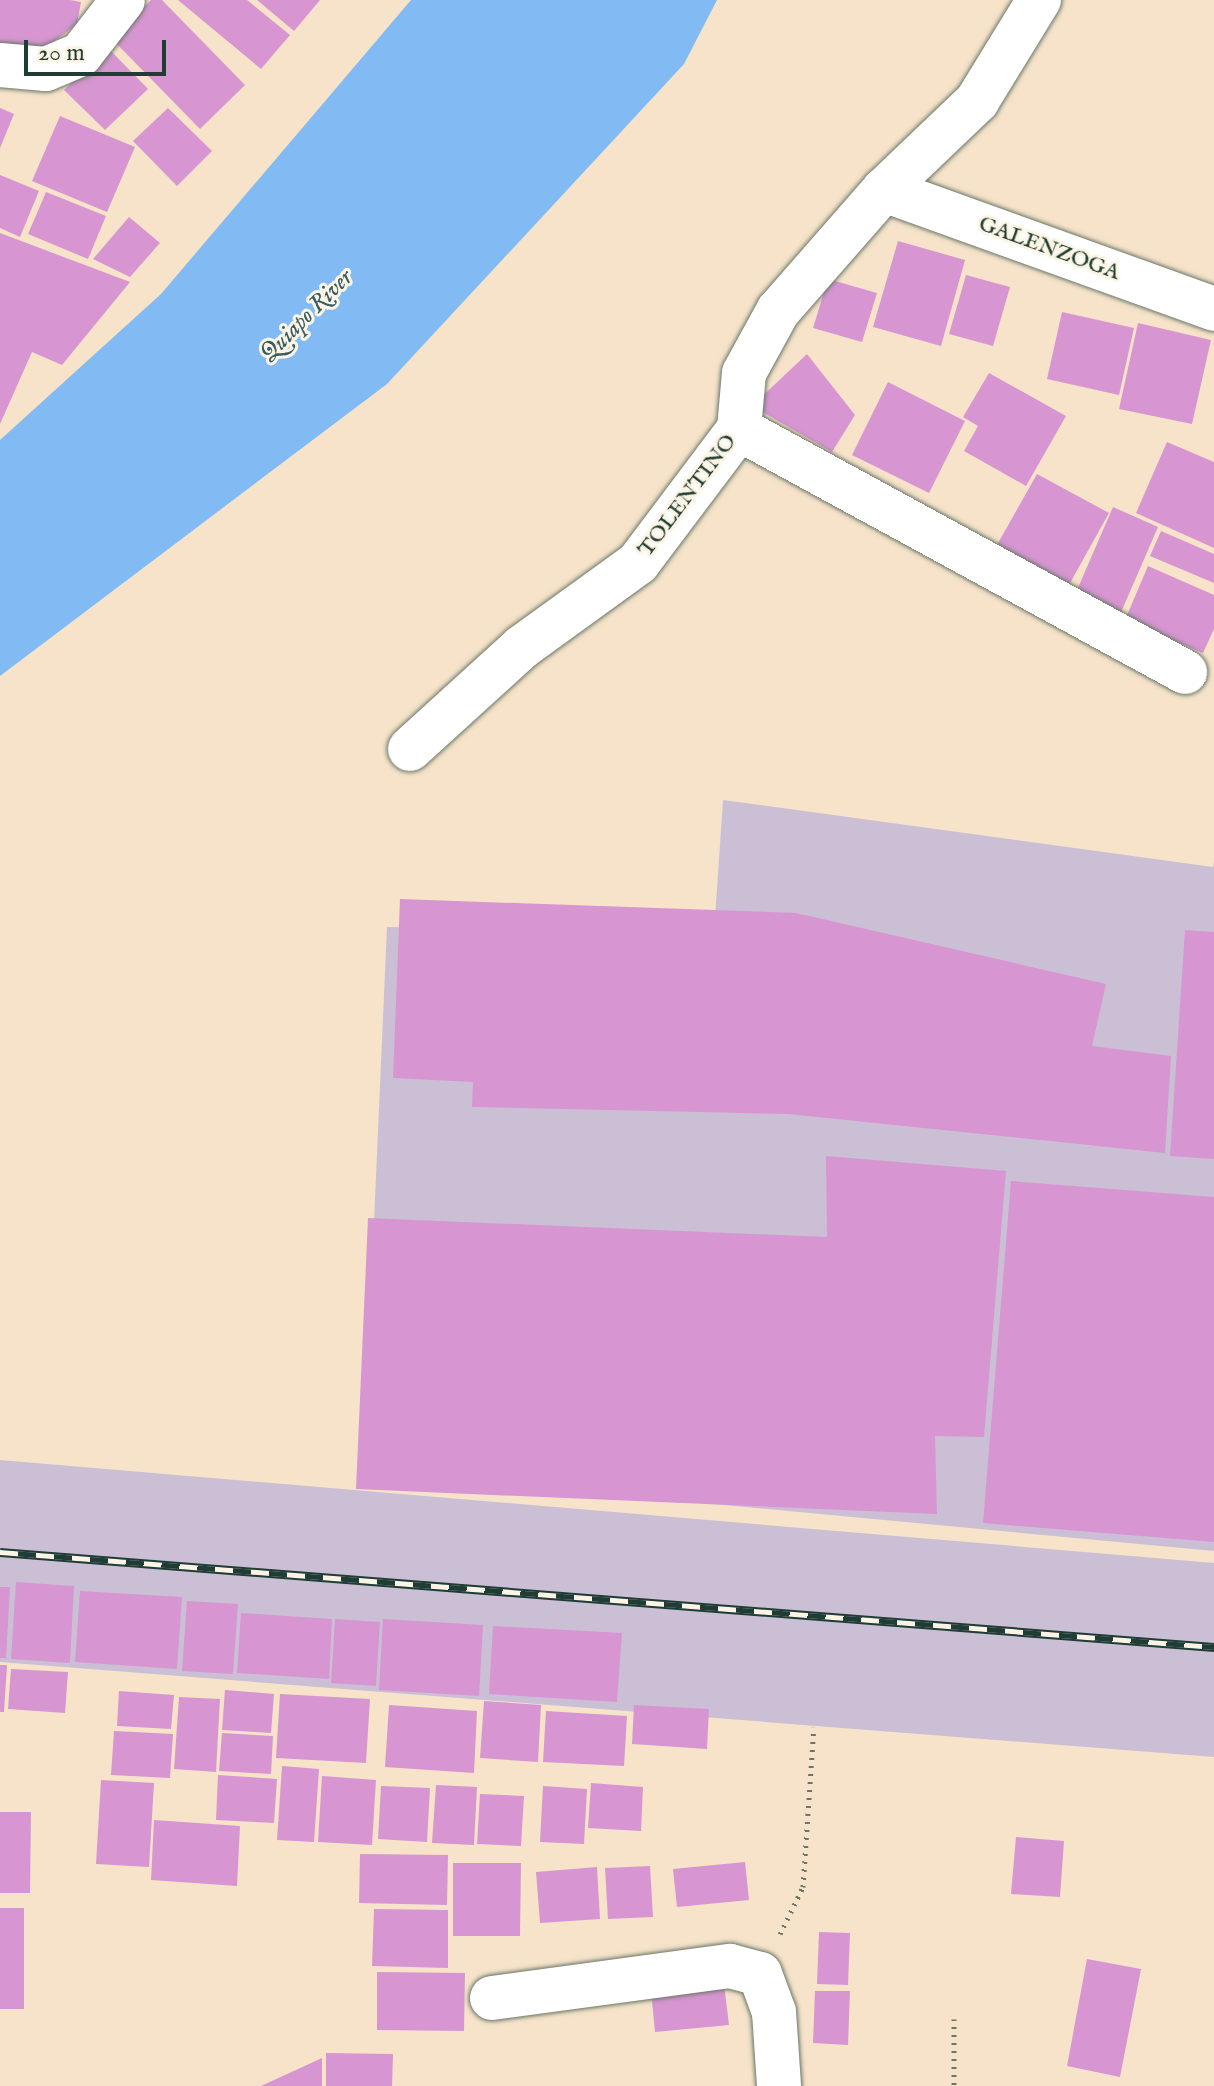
<!DOCTYPE html>
<html>
<head>
<meta charset="utf-8">
<style>
  body { margin:0 }
  #map { position:relative; width:1214px; height:2086px; overflow:hidden; background:#f6e3ca; font-family:"IM FELL English",serif }
  div>[style] { position:absolute }
  .industrial>* { inset:0; background:#cbbfd5 }
  .water>* { inset:0; background:#82bbf3 }
  .building>* { inset:0; background:#d796d2 }
  .path>* { height:5px; margin-top:-2.5px; transform-origin:0; background:repeating-linear-gradient(90deg,#6a7768 0 2px,transparent 0 8px) }
  .roads { filter:drop-shadow(0 0 2px #6a7768) drop-shadow(0 0 2px #6a7768) }
  .street>* { height:44px; margin:-22px; padding:0 22px; transform-origin:22px; border-radius:22px; background:#fff }
  .rail>* { height:9px; margin-top:-4.5px; transform-origin:0; background:repeating-linear-gradient(90deg,#fcf5e5 0 18px,#1f3d34 0 36px); box-sizing:border-box; border-block:2px solid #1f3d34 }
  span { translate:-50% -50%; white-space:nowrap; text-align:center; line-height:1.15; -webkit-text-stroke:6px #fcf5e5; paint-order:stroke }
  .street-label { font-size:22px; color:#1f3d34 }
  .water-label { font-size:24px; color:#385c64; font-style:italic }
  .scale { position:absolute; left:24px; top:40px; width:142px; height:36px; box-sizing:border-box; border:4px solid #1f3d34; border-top:0; padding-left:10px; font-size:24px; line-height:28px; white-space:nowrap; color:#1f3d34; -webkit-text-stroke:6px #fcf5e5; paint-order:stroke }
</style>
</head>
<body>
<div id="map">
  <div class="industrial">
    <i style="clip-path:polygon(723px 800px,1213px 867px,1214px 861px,1214px 1551px,363px 1471px,387px 927px,714px 933px)"></i>
    <i style="clip-path:polygon(0 1460px,1214px 1563px,1214px 1757px,0 1662px)"></i>
  </div>
  <div class="water">
    <i style="clip-path:polygon(411px 0,717px 0,684px 64px,387px 384px,0 676px,0 440px,161px 294px)"></i>
  </div>
  <div class="building">
    <i style="clip-path:polygon(0 0,70px 0,81px 2px,77px 24px,40px 52px,0 45px)"></i>
    <i style="clip-path:polygon(151px 0,162px 0,245px 85px,200px 129px,112px 39px)"></i>
    <i style="clip-path:polygon(178px 0,247px 0,290px 35px,261px 69px)"></i>
    <i style="clip-path:polygon(257px 0,320px 0,294px 31px)"></i>
    <i style="clip-path:polygon(108px 48px,148px 89px,105px 130px,64px 90px)"></i>
    <i style="clip-path:polygon(0 108px,14px 114px,0 148px)"></i>
    <i style="clip-path:polygon(168px 108px,212px 151px,177px 186px,133px 141px)"></i>
    <i style="clip-path:polygon(60px 116px,135px 147px,107px 212px,32px 181px)"></i>
    <i style="clip-path:polygon(0 175px,39px 191px,20px 237px,0 228px)"></i>
    <i style="clip-path:polygon(46px 192px,106px 216px,88px 259px,28px 234px)"></i>
    <i style="clip-path:polygon(129px 217px,160px 243px,130px 277px,93px 259px)"></i>
    <i style="clip-path:polygon(0 233px,130px 282px,62px 365px,32px 352px,0 424px)"></i>
    <i style="clip-path:polygon(898px 241px,965px 260px,941px 346px,873px 327px)"></i>
    <i style="clip-path:polygon(966px 275px,1010px 287px,993px 346px,949px 334px)"></i>
    <i style="clip-path:polygon(828px 279px,877px 293px,862px 342px,813px 328px)"></i>
    <i style="clip-path:polygon(1062px 312px,1134px 328px,1119px 395px,1047px 379px)"></i>
    <i style="clip-path:polygon(1138px 323px,1211px 340px,1192px 424px,1119px 409px)"></i>
    <i style="clip-path:polygon(807px 354px,855px 415px,832px 452px,752px 406px)"></i>
    <i style="clip-path:polygon(989px 373px,1066px 416px,1026px 486px,964px 451px,978px 426px,963px 417px)"></i>
    <i style="clip-path:polygon(888px 382px,965px 421px,929px 493px,852px 455px)"></i>
    <i style="clip-path:polygon(1167px 442px,1214px 462px,1214px 548px,1136px 513px)"></i>
    <i style="clip-path:polygon(1037px 474px,1109px 513px,1065px 592px,993px 552px)"></i>
    <i style="clip-path:polygon(1113px 507px,1158px 527px,1119px 617px,1074px 597px)"></i>
    <i style="clip-path:polygon(1161px 531px,1214px 554px,1214px 583px,1150px 556px)"></i>
    <i style="clip-path:polygon(1148px 566px,1214px 595px,1214px 629px,1203px 653px,1125px 620px)"></i>
    <i style="clip-path:polygon(400px 899px,796px 913px,1106px 984px,1092px 1046px,1171px 1056px,1165px 1153px,788px 1114px,472px 1107px,473px 1082px,393px 1078px)"></i>
    <i style="clip-path:polygon(1185px 930px,1214px 932px,1214px 1159px,1170px 1156px)"></i>
    <i style="clip-path:polygon(826px 1156px,1006px 1171px,984px 1437px,935px 1436px,937px 1514px,356px 1489px,368px 1218px,827px 1237px)"></i>
    <i style="clip-path:polygon(1011px 1181px,1214px 1197px,1214px 1542px,983px 1523px)"></i>
    <i style="clip-path:polygon(16px 1582px,74px 1586px,70px 1663px,11px 1659px)"></i>
    <i style="clip-path:polygon(0 1587px,10px 1587px,6px 1658px,0 1658px)"></i>
    <i style="clip-path:polygon(80px 1591px,182px 1597px,177px 1669px,75px 1662px)"></i>
    <i style="clip-path:polygon(187px 1601px,238px 1604px,233px 1674px,182px 1671px)"></i>
    <i style="clip-path:polygon(241px 1613px,332px 1619px,329px 1679px,237px 1673px)"></i>
    <i style="clip-path:polygon(335px 1619px,380px 1622px,376px 1686px,331px 1683px)"></i>
    <i style="clip-path:polygon(383px 1619px,483px 1625px,479px 1696px,379px 1690px)"></i>
    <i style="clip-path:polygon(493px 1626px,622px 1633px,617px 1702px,489px 1694px)"></i>
    <i style="clip-path:polygon(0 1665px,7px 1665px,4px 1712px,0 1712px)"></i>
    <i style="clip-path:polygon(11px 1669px,68px 1672px,65px 1713px,8px 1709px)"></i>
    <i style="clip-path:polygon(225px 1690px,274px 1694px,271px 1733px,222px 1730px)"></i>
    <i style="clip-path:polygon(119px 1691px,174px 1695px,171px 1729px,117px 1726px)"></i>
    <i style="clip-path:polygon(280px 1694px,370px 1699px,366px 1763px,276px 1758px)"></i>
    <i style="clip-path:polygon(179px 1697px,220px 1699px,216px 1772px,174px 1769px)"></i>
    <i style="clip-path:polygon(484px 1701px,541px 1705px,538px 1762px,480px 1758px)"></i>
    <i style="clip-path:polygon(389px 1705px,477px 1711px,474px 1773px,385px 1767px)"></i>
    <i style="clip-path:polygon(634px 1705px,709px 1709px,707px 1749px,632px 1744px)"></i>
    <i style="clip-path:polygon(546px 1711px,627px 1716px,624px 1766px,543px 1762px)"></i>
    <i style="clip-path:polygon(114px 1731px,173px 1734px,170px 1778px,111px 1775px)"></i>
    <i style="clip-path:polygon(222px 1733px,273px 1736px,271px 1774px,219px 1771px)"></i>
    <i style="clip-path:polygon(282px 1766px,319px 1769px,314px 1842px,277px 1840px)"></i>
    <i style="clip-path:polygon(218px 1775px,277px 1779px,274px 1823px,216px 1820px)"></i>
    <i style="clip-path:polygon(322px 1776px,376px 1780px,372px 1845px,318px 1842px)"></i>
    <i style="clip-path:polygon(101px 1780px,154px 1783px,149px 1867px,96px 1864px)"></i>
    <i style="clip-path:polygon(591px 1783px,643px 1787px,641px 1831px,588px 1828px)"></i>
    <i style="clip-path:polygon(436px 1785px,477px 1787px,474px 1845px,432px 1843px)"></i>
    <i style="clip-path:polygon(381px 1786px,430px 1788px,427px 1842px,378px 1839px)"></i>
    <i style="clip-path:polygon(543px 1786px,587px 1789px,584px 1844px,540px 1842px)"></i>
    <i style="clip-path:polygon(480px 1794px,524px 1796px,521px 1846px,477px 1844px)"></i>
    <i style="clip-path:polygon(0 1812px,31px 1812px,30px 1893px,0 1893px)"></i>
    <i style="clip-path:polygon(154px 1820px,240px 1826px,237px 1886px,151px 1880px)"></i>
    <i style="clip-path:polygon(1016px 1837px,1064px 1841px,1060px 1897px,1011px 1894px)"></i>
    <i style="clip-path:polygon(360px 1854px,448px 1855px,447px 1905px,359px 1903px)"></i>
    <i style="clip-path:polygon(745px 1862px,749px 1900px,677px 1907px,673px 1869px)"></i>
    <i style="clip-path:polygon(453px 1863px,521px 1863px,520px 1936px,453px 1936px)"></i>
    <i style="clip-path:polygon(650px 1866px,653px 1917px,608px 1919px,605px 1868px)"></i>
    <i style="clip-path:polygon(597px 1867px,600px 1919px,540px 1923px,536px 1872px)"></i>
    <i style="clip-path:polygon(0 1908px,24px 1908px,24px 2009px,0 2009px)"></i>
    <i style="clip-path:polygon(374px 1909px,448px 1910px,448px 1968px,372px 1966px)"></i>
    <i style="clip-path:polygon(819px 1932px,850px 1933px,848px 1985px,817px 1984px)"></i>
    <i style="clip-path:polygon(1087px 1959px,1141px 1969px,1120px 2077px,1067px 2066px)"></i>
    <i style="clip-path:polygon(377px 1972px,465px 1973px,464px 2031px,377px 2030px)"></i>
    <i style="clip-path:polygon(724px 1984px,729px 2025px,655px 2032px,651px 1991px)"></i>
    <i style="clip-path:polygon(815px 1991px,850px 1991px,848px 2045px,813px 2043px)"></i>
    <i style="clip-path:polygon(326px 2053px,393px 2054px,392px 2086px,326px 2086px)"></i>
    <i style="clip-path:polygon(322px 2058px,322px 2086px,261px 2086px)"></i>
  </div>
  <div class="path">
    <i style="left:780px;top:1934px;width:52px;rotate:-63.9deg"></i>
    <i style="left:803px;top:1887px;width:160px;rotate:-86.1deg"></i>
    <i style="left:954px;top:2019px;width:67px;rotate:90deg"></i>
  </div>
  <div class="roads">
    <div class="street">
      <i style="left:0;top:65px;width:46px;rotate:5deg"></i>
      <i style="left:46px;top:69px;width:38px;rotate:-23deg"></i>
      <i style="left:81px;top:54px;width:68px;rotate:-52.1deg"></i>
      <i style="left:884px;top:190px;width:351px;rotate:19.8deg"></i>
      <i style="left:739px;top:429px;width:508px;rotate:28.58deg"></i>
      <i style="left:410px;top:749px;width:151px;rotate:-42.3deg"></i>
      <i style="left:522px;top:647px;width:143px;rotate:-35.9deg"></i>
      <i style="left:638px;top:563px;width:168px;rotate:-53deg"></i>
      <i style="left:739px;top:429px;width:56px;rotate:-84.9deg"></i>
      <i style="left:744px;top:373px;width:71px;rotate:-61.3deg"></i>
      <i style="left:778px;top:311px;width:161px;rotate:-48.8deg"></i>
      <i style="left:884px;top:190px;width:129px;rotate:-43.7deg"></i>
      <i style="left:977px;top:101px;width:119px;rotate:-58.5deg"></i>
      <i style="left:492px;top:1998px;width:240px;rotate:-7.7deg"></i>
      <i style="left:730px;top:1966px;width:31px;rotate:15deg"></i>
      <i style="left:760px;top:1974px;width:40px;rotate:69.8deg"></i>
      <i style="left:774px;top:2012px;width:74px;rotate:86.1deg"></i>
    </div>
  </div>
  <div class="rail">
    <i style="left:0;top:1552px;width:1218px;rotate:4.47deg"></i>
  </div>
  <div class="street-label">
    <span style="left:1049px;top:249px;rotate:20deg">GALENZOGA</span>
    <span style="left:688px;top:496px;rotate:-53deg">TOLENTINO</span>
  </div>
  <div class="water-label">
    <span style="left:307px;top:316px;rotate:-45deg">Quiapo River</span>
  </div>
  <div class="scale">20 m</div>
</div>
</body>
</html>
